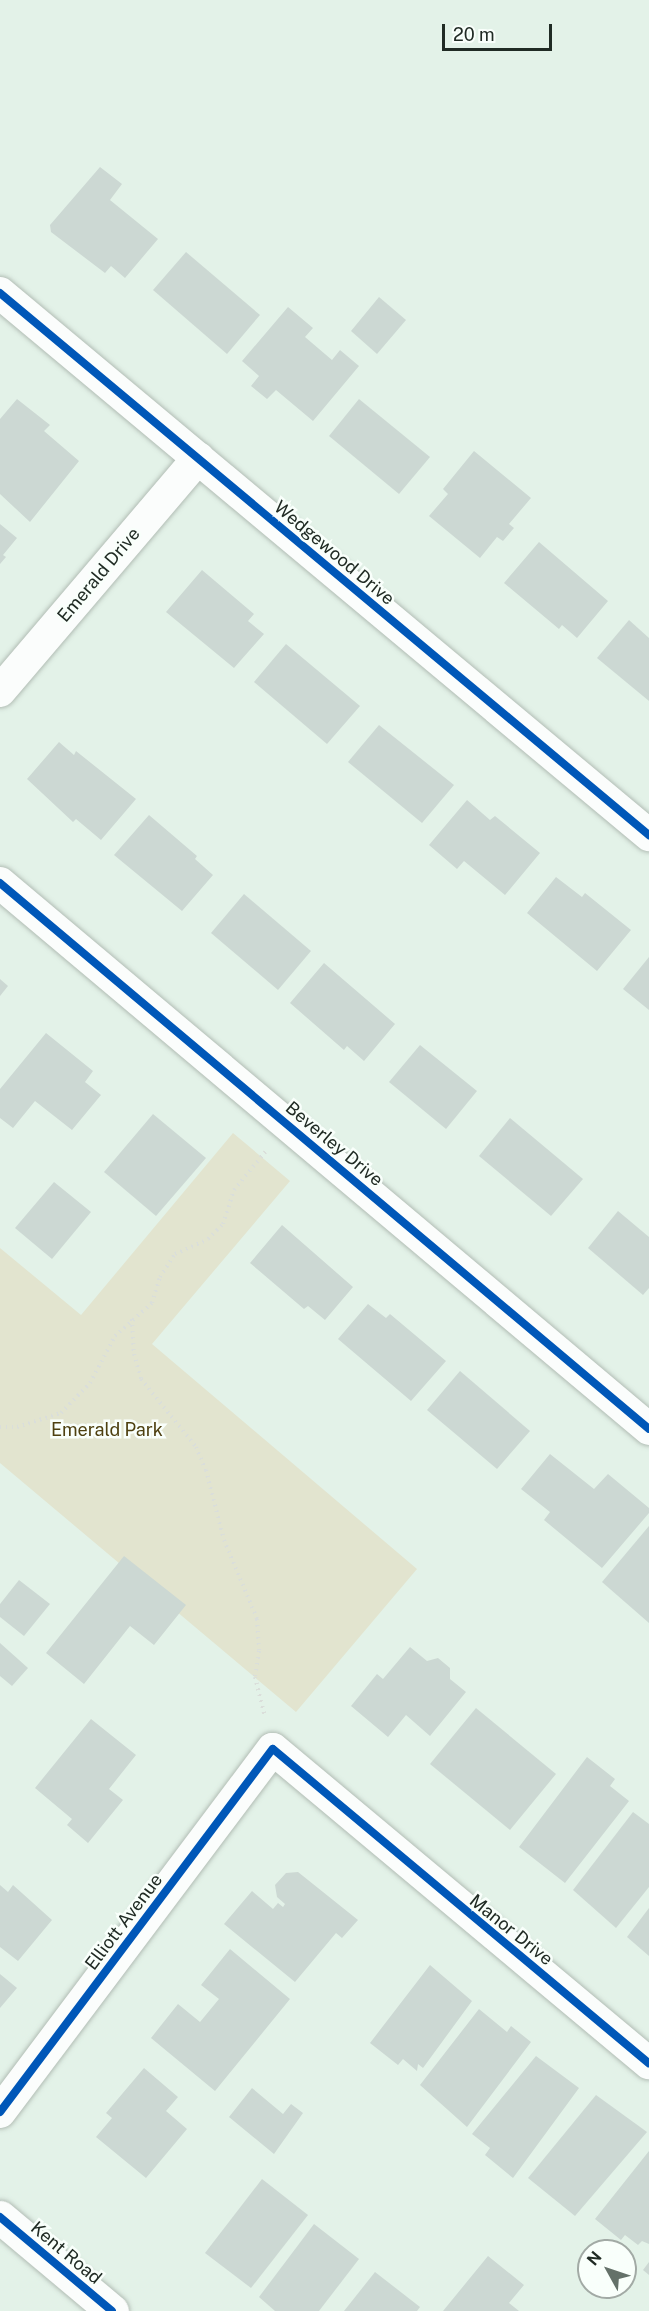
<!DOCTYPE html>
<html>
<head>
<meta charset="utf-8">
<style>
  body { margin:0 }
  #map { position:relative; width:649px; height:2311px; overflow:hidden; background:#e3f2e8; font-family:"Public Sans",sans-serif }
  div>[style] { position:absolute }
  .green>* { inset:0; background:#e2e4cf }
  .building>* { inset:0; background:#ccd8d3 }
  .path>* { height:4px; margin-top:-2px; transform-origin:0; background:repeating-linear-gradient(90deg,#dadeda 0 1.5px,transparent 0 6px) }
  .roads { filter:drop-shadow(0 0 2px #b2bdb5) drop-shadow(0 0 2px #b2bdb5) }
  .street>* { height:32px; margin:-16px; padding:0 16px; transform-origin:16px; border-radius:16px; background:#fbfdfc }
  .secondary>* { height:33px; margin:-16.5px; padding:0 16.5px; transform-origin:16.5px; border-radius:16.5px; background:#fbfdfc }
  .cycleway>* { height:8px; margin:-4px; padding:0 4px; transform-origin:4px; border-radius:4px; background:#0057b8 }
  span { translate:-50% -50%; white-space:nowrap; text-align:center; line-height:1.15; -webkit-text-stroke:5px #f9fffb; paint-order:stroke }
  .street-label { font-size:18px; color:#202b24 }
  .park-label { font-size:18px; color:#4e4010 }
  .north { position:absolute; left:577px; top:2239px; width:60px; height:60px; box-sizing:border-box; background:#f9fffb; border:2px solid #a2aaa5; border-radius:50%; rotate:310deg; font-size:16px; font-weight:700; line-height:24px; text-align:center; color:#202b24 }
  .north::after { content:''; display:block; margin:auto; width:21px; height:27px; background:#647169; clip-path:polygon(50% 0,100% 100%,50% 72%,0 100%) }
  .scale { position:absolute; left:442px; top:24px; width:110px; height:27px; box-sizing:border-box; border:3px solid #202b24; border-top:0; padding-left:8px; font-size:18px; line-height:21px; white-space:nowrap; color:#202b24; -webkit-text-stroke:4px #f9fffb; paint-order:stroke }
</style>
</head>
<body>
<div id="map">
  <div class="green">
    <i style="clip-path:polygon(233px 1133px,290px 1181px,152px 1344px,417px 1569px,296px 1712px,0 1463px,0 1248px,81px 1315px)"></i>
  </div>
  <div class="building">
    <i style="clip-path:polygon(100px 167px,122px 184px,110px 200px,158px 239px,125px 278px,111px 266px,105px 273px,51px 232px,50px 225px)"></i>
    <i style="clip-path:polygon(186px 252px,260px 315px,227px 354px,153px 290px)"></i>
    <i style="clip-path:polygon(379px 297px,406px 320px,377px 354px,351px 331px)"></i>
    <i style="clip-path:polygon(288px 307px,313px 328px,305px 337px,332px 360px,340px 350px,359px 366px,313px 421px,276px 390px,267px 399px,251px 386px,259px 376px,242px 361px)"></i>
    <i style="clip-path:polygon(17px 399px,50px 425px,44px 431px,79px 461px,30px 522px,0 494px,0 419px)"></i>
    <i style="clip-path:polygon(359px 399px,430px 457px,399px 494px,329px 436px)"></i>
    <i style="clip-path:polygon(474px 451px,531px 498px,509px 524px,514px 528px,503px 541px,497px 537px,480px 558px,429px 516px,448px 494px,443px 489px)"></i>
    <i style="clip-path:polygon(0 524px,17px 538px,3px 555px,6px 557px,0 564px)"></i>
    <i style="clip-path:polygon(539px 542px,608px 601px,577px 638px,562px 625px,559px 629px,504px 583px)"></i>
    <i style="clip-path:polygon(202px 570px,254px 614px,248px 621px,264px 634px,234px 668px,166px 612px)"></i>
    <i style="clip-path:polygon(629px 620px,649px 638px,649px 701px,597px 658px)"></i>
    <i style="clip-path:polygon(286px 644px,360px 706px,327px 744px,254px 682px)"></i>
    <i style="clip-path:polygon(379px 725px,454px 785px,422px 823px,348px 762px)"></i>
    <i style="clip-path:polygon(59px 742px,74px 755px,76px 751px,136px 799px,101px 840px,76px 819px,73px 822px,27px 779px)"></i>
    <i style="clip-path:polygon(467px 800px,490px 820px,495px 816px,540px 853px,505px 895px,464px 861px,457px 869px,429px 845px)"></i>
    <i style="clip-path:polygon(149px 815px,197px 856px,195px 859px,213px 875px,182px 911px,114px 855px)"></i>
    <i style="clip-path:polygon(556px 877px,582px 897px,585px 893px,631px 930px,597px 971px,527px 913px)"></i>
    <i style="clip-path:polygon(244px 894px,311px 951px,278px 990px,211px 933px)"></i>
    <i style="clip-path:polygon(649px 957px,649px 1010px,623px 989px)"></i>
    <i style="clip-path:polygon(324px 963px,395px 1024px,364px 1061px,347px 1046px,344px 1050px,290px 1003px)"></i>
    <i style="clip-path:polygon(0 979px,8px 986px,0 996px)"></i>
    <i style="clip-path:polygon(46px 1033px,93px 1071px,85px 1082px,101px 1095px,72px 1130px,35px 1101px,13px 1128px,0 1118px,0 1089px)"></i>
    <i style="clip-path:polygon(420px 1045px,477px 1091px,446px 1129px,389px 1082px)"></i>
    <i style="clip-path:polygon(153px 1114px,206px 1158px,156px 1216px,104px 1172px)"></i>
    <i style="clip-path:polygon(510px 1118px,583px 1179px,551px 1216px,479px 1156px)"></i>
    <i style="clip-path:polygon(54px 1182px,91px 1212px,52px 1259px,15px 1228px)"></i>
    <i style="clip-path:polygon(618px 1211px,649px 1237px,649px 1288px,643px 1295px,588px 1248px)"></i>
    <i style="clip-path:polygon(282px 1225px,353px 1287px,325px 1320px,308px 1306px,304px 1309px,250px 1263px)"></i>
    <i style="clip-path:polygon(368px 1304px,386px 1318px,390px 1314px,446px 1361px,411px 1401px,338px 1339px)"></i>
    <i style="clip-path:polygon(460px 1371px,530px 1431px,497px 1469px,427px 1410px)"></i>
    <i style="clip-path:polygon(550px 1454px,594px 1489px,608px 1474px,649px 1508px,649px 1513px,602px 1568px,544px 1520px,550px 1512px,521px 1489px)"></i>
    <i style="clip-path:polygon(649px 1526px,649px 1623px,602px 1582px)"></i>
    <i style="clip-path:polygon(124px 1556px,186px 1605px,154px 1645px,130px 1626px,84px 1684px,46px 1653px)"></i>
    <i style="clip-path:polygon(19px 1580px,50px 1604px,24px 1636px,0 1617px,0 1604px)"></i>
    <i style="clip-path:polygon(0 1643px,28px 1668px,12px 1686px,0 1676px)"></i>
    <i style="clip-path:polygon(410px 1647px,427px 1661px,438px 1658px,450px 1668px,450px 1679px,466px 1692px,430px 1736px,406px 1715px,388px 1737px,351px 1706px,377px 1674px,383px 1679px)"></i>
    <i style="clip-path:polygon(476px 1708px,556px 1774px,510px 1830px,430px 1764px)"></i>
    <i style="clip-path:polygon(91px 1719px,136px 1755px,109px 1789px,123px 1800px,88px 1843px,67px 1825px,72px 1819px,35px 1788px)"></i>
    <i style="clip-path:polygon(587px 1757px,615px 1779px,610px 1786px,629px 1801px,565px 1883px,519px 1847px)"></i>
    <i style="clip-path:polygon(633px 1812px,649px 1824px,649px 1887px,616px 1928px,573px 1890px)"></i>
    <i style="clip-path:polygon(298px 1872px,358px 1920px,342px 1938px,336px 1933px,295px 1982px,224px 1924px,252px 1891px,273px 1909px,278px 1903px,283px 1907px,285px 1904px,277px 1897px,275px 1885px,286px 1873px)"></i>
    <i style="clip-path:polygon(0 1885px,8px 1892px,13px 1885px,52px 1920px,18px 1961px,0 1947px)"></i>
    <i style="clip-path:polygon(649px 1908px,649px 1956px,627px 1937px)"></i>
    <i style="clip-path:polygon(230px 1949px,290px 1999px,215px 2091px,151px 2038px,178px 2004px,200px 2022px,219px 1999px,201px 1985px)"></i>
    <i style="clip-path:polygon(430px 1965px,472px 2001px,423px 2068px,418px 2064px,417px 2071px,403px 2059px,398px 2065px,370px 2043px)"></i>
    <i style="clip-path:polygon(0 1974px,17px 1988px,0 2008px)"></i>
    <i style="clip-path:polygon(479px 2009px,507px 2032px,511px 2026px,531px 2042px,467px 2127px,420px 2085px)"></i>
    <i style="clip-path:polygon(536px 2056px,579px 2088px,513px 2178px,485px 2155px,490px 2148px,472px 2134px)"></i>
    <i style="clip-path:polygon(144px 2068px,178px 2097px,166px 2111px,187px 2129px,146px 2178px,96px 2137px,112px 2118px,106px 2113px)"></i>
    <i style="clip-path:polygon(252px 2088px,283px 2114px,291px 2104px,303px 2113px,274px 2154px,229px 2117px)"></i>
    <i style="clip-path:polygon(596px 2095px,647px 2132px,575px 2216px,528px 2178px)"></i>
    <i style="clip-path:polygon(649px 2151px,649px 2244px,642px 2241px,638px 2245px,625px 2235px,621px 2240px,595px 2219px)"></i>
    <i style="clip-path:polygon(262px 2179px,308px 2215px,251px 2288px,205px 2253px)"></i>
    <i style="clip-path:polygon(314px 2224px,359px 2259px,319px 2311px,275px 2311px,259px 2297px)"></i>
    <i style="clip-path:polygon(488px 2256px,524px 2285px,509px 2303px,519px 2311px,443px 2311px)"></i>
    <i style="clip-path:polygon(649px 2262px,649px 2275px,643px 2270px)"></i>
    <i style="clip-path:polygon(375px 2272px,420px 2307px,417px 2311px,344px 2311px)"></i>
  </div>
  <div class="path">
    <i style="left:132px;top:1319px;width:35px;rotate:87deg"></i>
    <i style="left:134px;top:1354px;width:26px;rotate:74deg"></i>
    <i style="left:141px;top:1379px;width:87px;rotate:51deg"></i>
    <i style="left:196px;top:1447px;width:25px;rotate:67deg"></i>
    <i style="left:206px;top:1470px;width:72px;rotate:75.6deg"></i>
    <i style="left:224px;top:1540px;width:86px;rotate:67.3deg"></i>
    <i style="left:257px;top:1619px;width:32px;rotate:86deg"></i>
    <i style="left:259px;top:1651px;width:26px;rotate:99deg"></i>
    <i style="left:255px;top:1677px;width:41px;rotate:76deg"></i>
    <i style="left:0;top:1427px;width:17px"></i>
    <i style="left:17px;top:1427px;width:46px;rotate:-17.7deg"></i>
    <i style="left:61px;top:1413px;width:42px;rotate:-46deg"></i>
    <i style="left:90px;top:1383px;width:53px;rotate:-62deg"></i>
    <i style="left:115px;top:1336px;width:50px;rotate:-41.7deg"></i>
    <i style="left:152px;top:1303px;width:27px;rotate:-73deg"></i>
    <i style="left:160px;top:1277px;width:27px;rotate:-57deg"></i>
    <i style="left:175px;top:1254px;width:36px;rotate:-24deg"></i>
    <i style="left:208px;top:1239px;width:21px;rotate:-45deg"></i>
    <i style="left:223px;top:1224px;width:36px;rotate:-72deg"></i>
    <i style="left:234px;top:1190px;width:50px;rotate:-50.6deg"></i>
  </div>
  <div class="roads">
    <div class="street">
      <i style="left:0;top:293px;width:846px;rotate:39.87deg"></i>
      <i style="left:0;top:691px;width:306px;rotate:-49.6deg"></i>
      <i style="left:0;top:883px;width:848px;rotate:40.07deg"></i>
      <i style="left:0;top:2112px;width:454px;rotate:-53.1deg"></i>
      <i style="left:273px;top:1749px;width:490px;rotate:39.9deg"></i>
    </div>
    <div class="secondary">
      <i style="left:0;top:2217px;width:146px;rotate:40deg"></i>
    </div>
  </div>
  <div class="cycleway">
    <i style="left:0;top:293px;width:846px;rotate:39.87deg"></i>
    <i style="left:0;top:883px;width:848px;rotate:40.07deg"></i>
    <i style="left:0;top:2112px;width:454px;rotate:-53.1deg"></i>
    <i style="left:273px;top:1749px;width:490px;rotate:39.9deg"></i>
    <i style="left:0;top:2217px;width:146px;rotate:40deg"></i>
  </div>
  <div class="street-label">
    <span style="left:334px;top:553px;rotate:40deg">Wedgewood Drive</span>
    <span style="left:99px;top:575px;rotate:-50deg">Emerald Drive</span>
    <span style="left:334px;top:1144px;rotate:40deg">Beverley Drive</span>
    <span style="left:124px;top:1922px;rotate:-53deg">Elliott Avenue</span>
    <span style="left:511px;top:1930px;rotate:39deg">Manor Drive</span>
    <span style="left:66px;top:2253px;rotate:40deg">Kent Road</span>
  </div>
  <div class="park-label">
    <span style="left:107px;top:1430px">Emerald Park</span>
  </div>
  <div class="north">N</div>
  <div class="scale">20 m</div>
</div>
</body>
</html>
